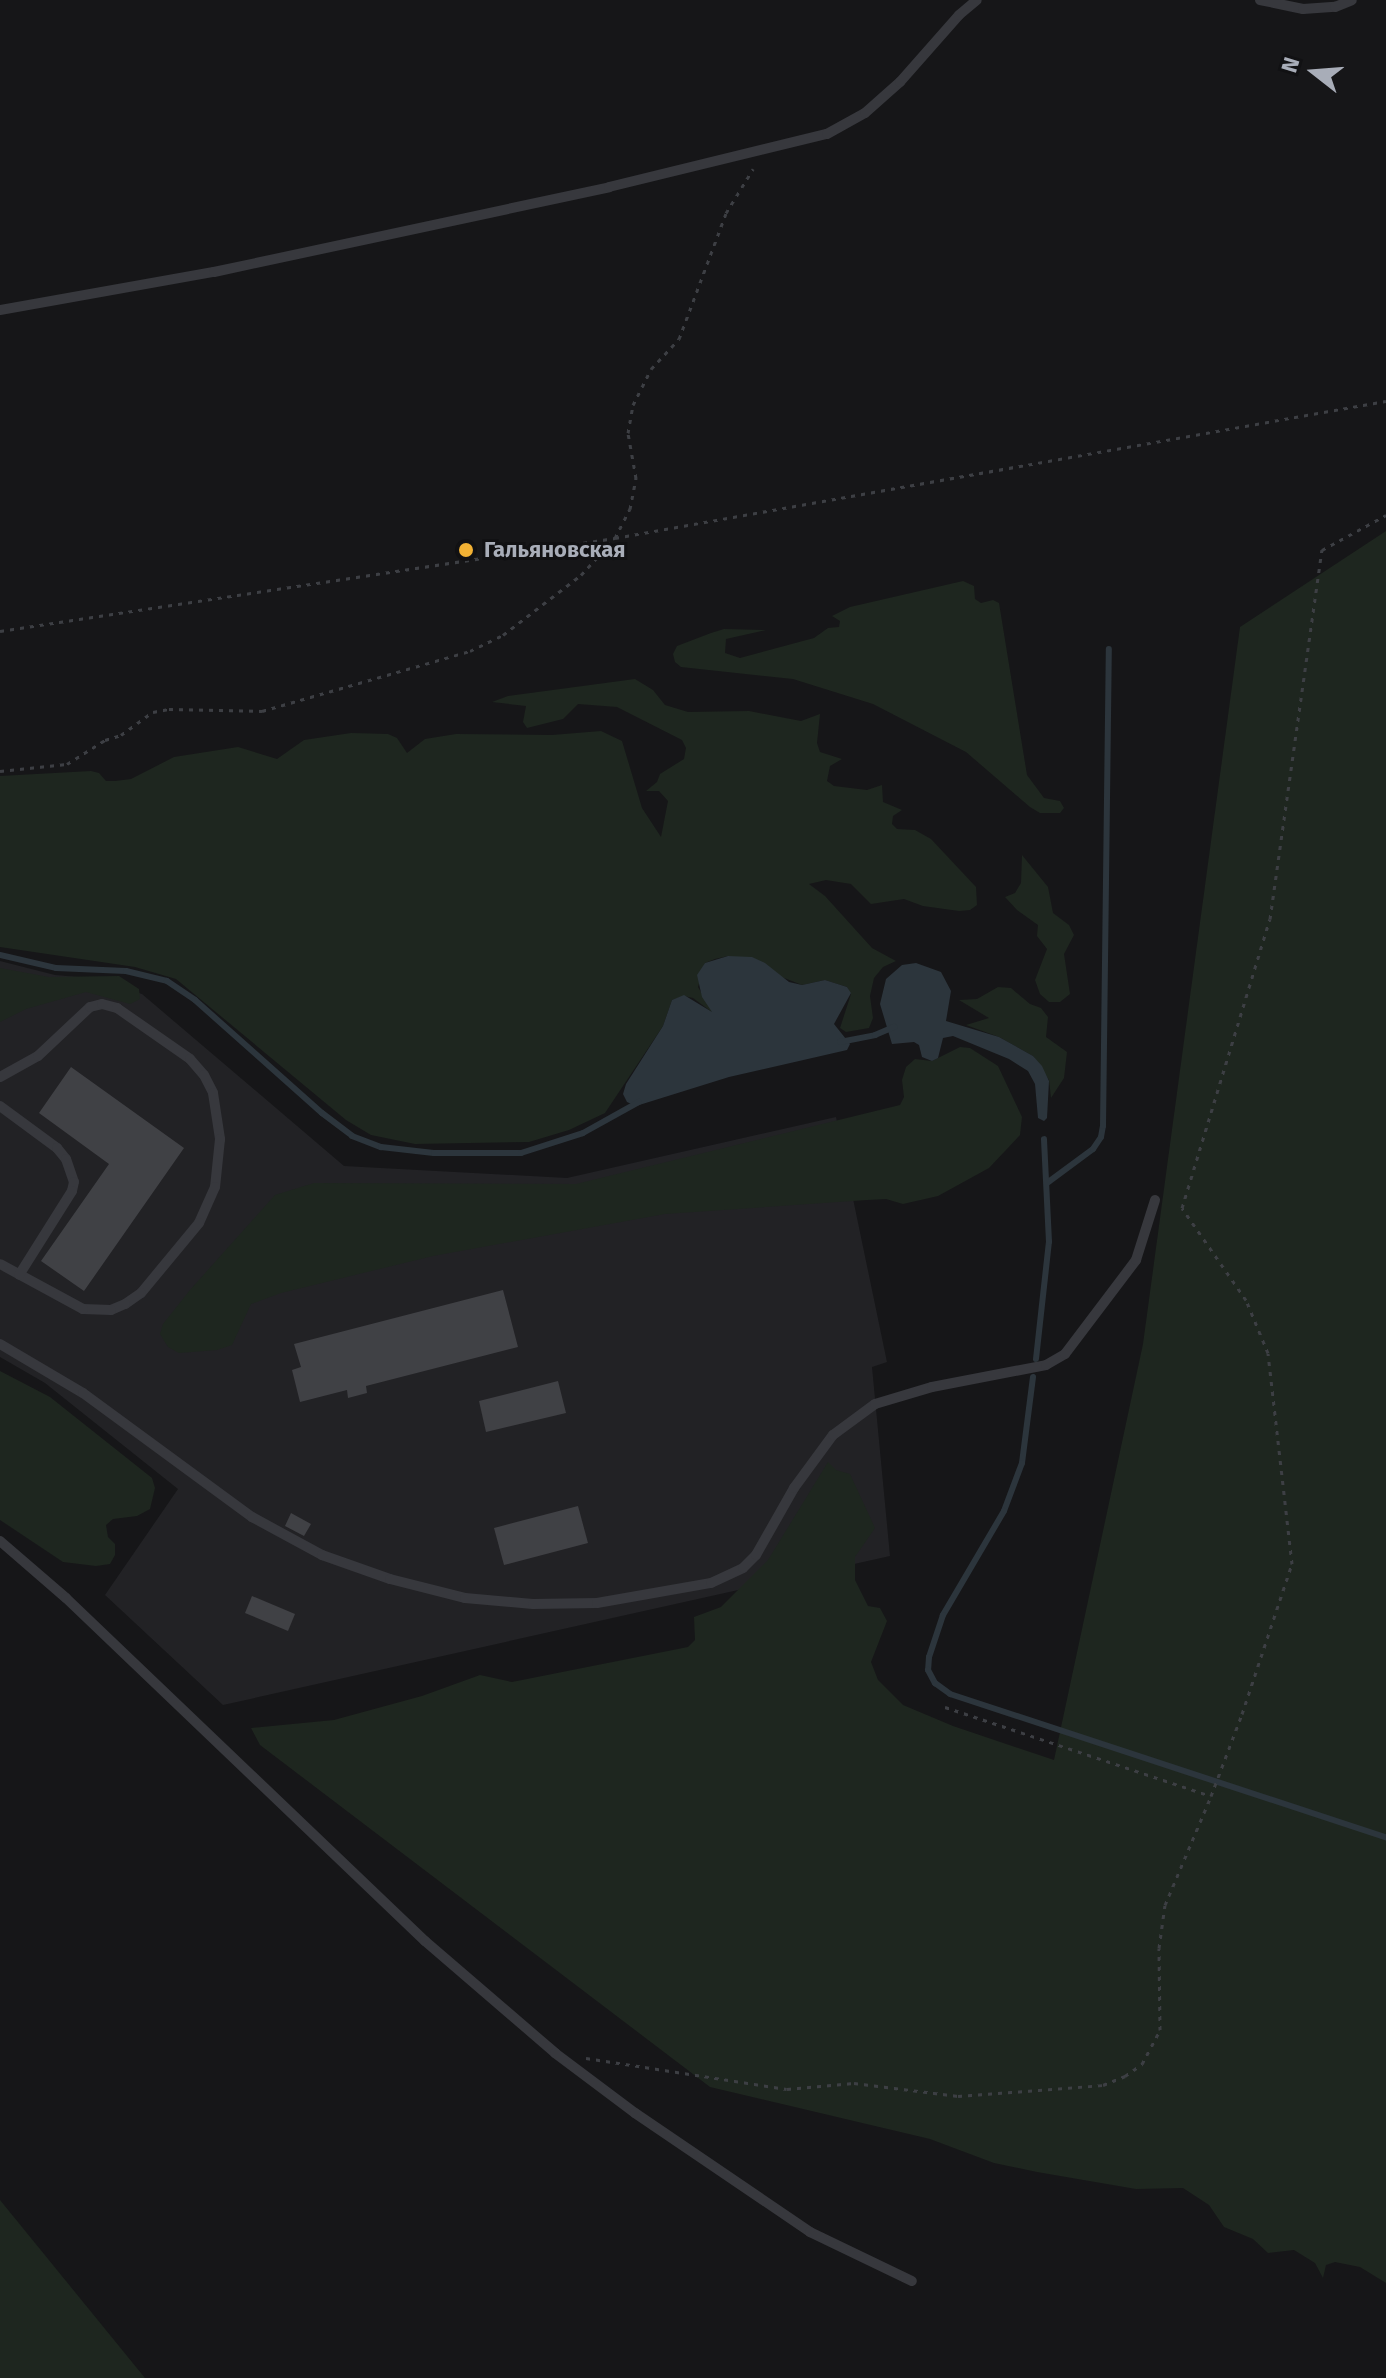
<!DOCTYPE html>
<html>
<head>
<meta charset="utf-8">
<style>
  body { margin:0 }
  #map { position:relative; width:1386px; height:2378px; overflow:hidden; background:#161618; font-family:"Fira Sans",sans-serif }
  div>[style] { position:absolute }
  .built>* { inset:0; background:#222225 }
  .green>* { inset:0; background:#1e261f }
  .water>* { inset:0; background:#2c353c }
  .stream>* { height:6px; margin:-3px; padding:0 3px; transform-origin:3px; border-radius:3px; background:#2c353c }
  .building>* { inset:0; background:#404145 }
  .path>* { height:3px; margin-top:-1.5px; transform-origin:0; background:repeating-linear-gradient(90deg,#3d3f44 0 4px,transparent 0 10px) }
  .service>* { height:10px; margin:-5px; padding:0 5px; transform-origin:5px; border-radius:5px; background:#37383d }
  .dots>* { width:22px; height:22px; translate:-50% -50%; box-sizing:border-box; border:4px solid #111113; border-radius:50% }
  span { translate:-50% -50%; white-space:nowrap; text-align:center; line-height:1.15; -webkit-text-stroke:6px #111113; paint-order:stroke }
  .poi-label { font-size:22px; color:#a8adb8; font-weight:700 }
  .left { translate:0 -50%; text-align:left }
  .north { position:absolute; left:1274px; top:32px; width:80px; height:80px; -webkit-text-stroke:6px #111113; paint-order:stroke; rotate:287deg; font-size:22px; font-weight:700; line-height:32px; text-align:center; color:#a8adb8 }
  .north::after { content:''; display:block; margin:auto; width:28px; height:36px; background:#a8adb8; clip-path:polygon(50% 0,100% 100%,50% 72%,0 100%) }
</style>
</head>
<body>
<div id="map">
  <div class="built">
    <i style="clip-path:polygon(0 961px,55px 975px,90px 978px,142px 994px,344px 1166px,567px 1178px,836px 1117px,887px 1362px,872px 1367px,890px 1556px,223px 1705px,105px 1595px,178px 1489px,45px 1383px,0 1357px)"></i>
  </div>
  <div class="green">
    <i style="clip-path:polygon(1386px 531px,1386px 2283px,1360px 2267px,1335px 2262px,1326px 2265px,1323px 2278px,1315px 2263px,1294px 2250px,1268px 2253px,1253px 2239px,1224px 2227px,1209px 2205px,1183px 2188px,1136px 2189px,1037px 2172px,994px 2163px,930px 2139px,710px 2087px,260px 1745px,251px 1728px,334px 1720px,422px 1696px,480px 1675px,512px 1682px,688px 1647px,695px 1640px,694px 1617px,721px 1607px,768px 1560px,828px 1462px,836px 1470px,850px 1474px,875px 1528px,855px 1557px,855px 1580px,868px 1606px,880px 1608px,887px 1621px,871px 1662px,878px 1680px,903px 1705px,953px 1726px,1054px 1760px,1143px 1344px,1240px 627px)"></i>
    <i style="clip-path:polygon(963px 581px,974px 586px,975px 599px,981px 603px,993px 600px,999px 603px,1027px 775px,1044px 798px,1060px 801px,1064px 808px,1060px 813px,1040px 813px,1030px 807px,966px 752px,873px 704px,793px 679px,681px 667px,675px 662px,673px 654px,677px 646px,711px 633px,724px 629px,766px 630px,726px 639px,725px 653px,740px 658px,814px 638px,828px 628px,839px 627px,840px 621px,832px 616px,850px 607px)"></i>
    <i style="clip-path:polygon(635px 679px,653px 690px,665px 705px,688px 712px,749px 711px,801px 721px,820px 714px,817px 743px,820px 752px,842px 759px,830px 766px,827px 781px,834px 786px,867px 790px,882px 785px,883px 802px,902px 810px,893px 816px,892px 824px,897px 829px,915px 830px,931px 839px,976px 887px,977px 905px,970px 910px,959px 911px,923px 906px,904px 899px,871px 904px,851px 884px,826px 880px,809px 884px,825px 896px,872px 948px,896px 961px,883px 967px,874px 978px,870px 996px,873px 1018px,869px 1028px,846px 1032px,840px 1028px,851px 994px,847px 987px,825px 980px,802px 985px,728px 956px,715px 959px,705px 963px,698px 987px,713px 1013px,693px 998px,684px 996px,672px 1000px,663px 1026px,605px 1113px,569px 1130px,529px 1142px,415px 1144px,371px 1135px,346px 1120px,176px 979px,135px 967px,0 947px,0 776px,91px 771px,99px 773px,106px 781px,115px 781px,131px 779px,174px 757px,238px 747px,277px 759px,304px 740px,351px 733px,388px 734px,397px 738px,407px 753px,425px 739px,456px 734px,552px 735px,601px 731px,622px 741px,642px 808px,661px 837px,668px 801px,659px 791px,646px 791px,657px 782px,660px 774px,684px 759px,686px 748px,682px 740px,617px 707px,578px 704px,563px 719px,527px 728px,523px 722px,526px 706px,492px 702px,508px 696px)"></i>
    <i style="clip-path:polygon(1022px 855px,1048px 887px,1053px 913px,1069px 925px,1074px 935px,1064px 954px,1070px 994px,1060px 1002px,1049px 1002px,1040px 994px,1035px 980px,1047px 949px,1037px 936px,1038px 925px,1017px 910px,1005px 897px,1015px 893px,1021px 883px)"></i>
    <i style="clip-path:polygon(0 968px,49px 977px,119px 976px,139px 989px,140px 999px,130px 1004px,86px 992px,26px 1009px,0 1022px)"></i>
    <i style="clip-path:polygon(998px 987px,1011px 988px,1030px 1004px,1041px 1008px,1048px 1017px,1046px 1037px,1067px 1052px,1064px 1078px,1051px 1098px,1049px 1080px,1033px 1056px,999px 1037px,966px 1025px,989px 1018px,959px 1000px,977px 999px)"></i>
    <i style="clip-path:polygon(960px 1047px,970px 1048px,998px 1066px,1022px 1117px,1020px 1135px,989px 1168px,938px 1196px,903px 1204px,886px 1199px,867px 1200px,665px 1214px,433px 1256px,281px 1293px,251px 1304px,232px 1345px,217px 1350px,179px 1353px,168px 1347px,160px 1334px,163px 1324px,190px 1290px,275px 1195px,314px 1183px,576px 1184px,900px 1105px,904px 1097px,902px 1080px,906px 1067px,915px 1059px,932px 1061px)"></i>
    <i style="clip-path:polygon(0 1371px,50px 1397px,152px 1478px,155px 1488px,150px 1509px,137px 1516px,113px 1519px,106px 1525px,108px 1537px,115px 1544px,115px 1555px,110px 1564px,96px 1566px,63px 1562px,0 1520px)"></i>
    <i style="clip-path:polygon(0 2200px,145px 2378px,0 2378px)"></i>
  </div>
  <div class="water">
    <i style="clip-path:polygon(728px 956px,752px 957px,765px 963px,789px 982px,802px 985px,825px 980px,847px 987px,851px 993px,834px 1024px,850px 1044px,847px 1050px,729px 1077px,636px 1106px,627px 1102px,623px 1094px,626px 1084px,663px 1026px,672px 1000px,684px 995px,712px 1012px,702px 997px,697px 975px,705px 963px)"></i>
    <i style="clip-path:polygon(916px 963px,941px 972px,951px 991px,946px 1021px,999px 1037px,1033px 1056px,1042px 1066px,1049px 1081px,1047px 1118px,1044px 1121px,1038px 1118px,1035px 1084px,1028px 1071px,1009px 1059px,953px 1036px,943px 1038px,938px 1058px,932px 1061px,922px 1057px,919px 1045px,914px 1042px,892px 1044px,880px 1004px,886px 979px,902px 965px)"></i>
  </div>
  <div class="stream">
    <i style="left:0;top:955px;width:57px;rotate:13.1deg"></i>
    <i style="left:56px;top:968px;width:70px;rotate:2.5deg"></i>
    <i style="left:126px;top:971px;width:42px;rotate:13.7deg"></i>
    <i style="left:167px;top:981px;width:34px;rotate:34deg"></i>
    <i style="left:195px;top:1000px;width:170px;rotate:41.7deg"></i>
    <i style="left:322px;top:1113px;width:38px;rotate:37deg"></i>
    <i style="left:352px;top:1136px;width:31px;rotate:21deg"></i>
    <i style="left:381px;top:1147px;width:53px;rotate:6.5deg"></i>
    <i style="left:434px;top:1153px;width:87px"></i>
    <i style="left:521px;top:1153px;width:65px;rotate:-17.9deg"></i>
    <i style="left:583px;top:1133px;width:64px;rotate:-29deg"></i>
    <i style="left:840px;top:1042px;width:36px;rotate:-11deg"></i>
    <i style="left:875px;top:1035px;width:21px;rotate:-23deg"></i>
    <i style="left:1047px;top:1183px;width:57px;rotate:-36.5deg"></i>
    <i style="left:1093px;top:1149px;width:14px;rotate:-56deg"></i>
    <i style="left:1101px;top:1137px;width:11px;rotate:-80deg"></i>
    <i style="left:1103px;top:1126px;width:477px;rotate:-89.3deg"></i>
    <i style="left:1036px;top:1359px;width:118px;rotate:-83.7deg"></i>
    <i style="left:1049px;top:1242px;width:103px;rotate:-92.8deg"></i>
    <i style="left:1033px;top:1377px;width:87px;rotate:97.3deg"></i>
    <i style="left:1022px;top:1463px;width:51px;rotate:110.6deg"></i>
    <i style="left:1004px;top:1511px;width:121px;rotate:120.4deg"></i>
    <i style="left:943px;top:1615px;width:44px;rotate:108.4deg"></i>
    <i style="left:929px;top:1657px;width:13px;rotate:94deg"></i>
    <i style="left:928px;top:1670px;width:15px;rotate:62deg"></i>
    <i style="left:935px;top:1683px;width:19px;rotate:36deg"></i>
    <i style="left:950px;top:1694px;width:459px;rotate:18.2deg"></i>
  </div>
  <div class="building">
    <i style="clip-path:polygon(71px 1067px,184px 1148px,84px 1291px,41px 1261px,109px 1164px,39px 1113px)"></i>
    <i style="clip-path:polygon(503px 1290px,518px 1347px,366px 1386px,367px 1393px,348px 1398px,347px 1390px,300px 1402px,292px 1370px,301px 1367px,294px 1344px)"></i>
    <i style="clip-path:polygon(558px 1381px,566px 1413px,486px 1432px,479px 1401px)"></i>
    <i style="clip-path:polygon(578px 1506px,588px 1543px,504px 1565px,494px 1528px)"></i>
    <i style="clip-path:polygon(291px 1513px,311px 1524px,304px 1536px,285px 1526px)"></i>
    <i style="clip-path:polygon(252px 1596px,295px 1614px,288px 1631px,245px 1613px)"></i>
  </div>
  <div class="path">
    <i style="left:0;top:631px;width:622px;rotate:-8.6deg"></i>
    <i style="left:615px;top:538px;width:783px;rotate:-10.08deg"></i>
    <i style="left:0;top:771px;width:67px;rotate:-6deg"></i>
    <i style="left:67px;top:764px;width:45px;rotate:-32.3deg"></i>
    <i style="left:105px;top:740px;width:17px;rotate:-17deg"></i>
    <i style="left:121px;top:735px;width:39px;rotate:-36deg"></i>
    <i style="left:153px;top:712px;width:16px;rotate:-11deg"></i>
    <i style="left:169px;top:709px;width:93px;rotate:1.2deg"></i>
    <i style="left:262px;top:711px;width:216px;rotate:-16.1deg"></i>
    <i style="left:470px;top:651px;width:37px;rotate:-26deg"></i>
    <i style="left:503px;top:635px;width:98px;rotate:-37.6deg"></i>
    <i style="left:581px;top:575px;width:50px;rotate:-47.4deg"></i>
    <i style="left:615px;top:538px;width:33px;rotate:-63deg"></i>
    <i style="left:630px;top:509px;width:32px;rotate:-79deg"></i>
    <i style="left:636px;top:478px;width:46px;rotate:-100.1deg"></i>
    <i style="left:628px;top:433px;width:28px;rotate:-80deg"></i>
    <i style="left:633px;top:405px;width:40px;rotate:-63.4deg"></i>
    <i style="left:651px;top:369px;width:41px;rotate:-47deg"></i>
    <i style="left:679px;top:339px;width:134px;rotate:-69.5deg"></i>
    <i style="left:726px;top:213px;width:52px;rotate:-58.5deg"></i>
    <i style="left:945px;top:1707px;width:280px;rotate:18.5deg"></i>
    <i style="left:1211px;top:1796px;width:88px;rotate:-69.3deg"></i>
    <i style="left:1242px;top:1714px;width:158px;rotate:-71.6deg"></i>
    <i style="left:1292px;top:1564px;width:212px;rotate:-96.5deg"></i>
    <i style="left:1268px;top:1353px;width:57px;rotate:-112.5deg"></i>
    <i style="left:1246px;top:1300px;width:112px;rotate:-124.8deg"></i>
    <i style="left:1182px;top:1208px;width:302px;rotate:-73.1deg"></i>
    <i style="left:1270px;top:919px;width:373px;rotate:-82deg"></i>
    <i style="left:1322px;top:550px;width:73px;rotate:-28.7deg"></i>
    <i style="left:586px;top:2058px;width:203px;rotate:8.8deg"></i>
    <i style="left:787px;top:2089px;width:67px;rotate:-5.1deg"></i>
    <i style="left:854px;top:2083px;width:105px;rotate:7.1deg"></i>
    <i style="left:958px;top:2096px;width:145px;rotate:-4.3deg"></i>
    <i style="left:1103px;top:2085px;width:24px;rotate:-22deg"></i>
    <i style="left:1125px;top:2076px;width:21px;rotate:-35deg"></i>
    <i style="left:1142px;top:2064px;width:38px;rotate:-62deg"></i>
    <i style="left:1160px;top:2030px;width:82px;rotate:-90.7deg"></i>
    <i style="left:1159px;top:1948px;width:43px;rotate:-82.1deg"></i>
    <i style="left:1165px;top:1905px;width:118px;rotate:-67.1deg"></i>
  </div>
  <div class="service">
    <i style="left:1260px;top:0;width:44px;rotate:11.8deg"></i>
    <i style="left:1303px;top:9px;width:32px;rotate:-4deg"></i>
    <i style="left:1335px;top:7px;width:18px;rotate:-22deg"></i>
    <i style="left:0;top:310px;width:217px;rotate:-10.1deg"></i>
    <i style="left:214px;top:272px;width:404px;rotate:-12.1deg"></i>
    <i style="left:609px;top:187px;width:224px;rotate:-13.7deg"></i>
    <i style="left:827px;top:134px;width:43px;rotate:-28.9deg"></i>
    <i style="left:865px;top:113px;width:47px;rotate:-41.5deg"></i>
    <i style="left:900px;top:82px;width:89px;rotate:-48.6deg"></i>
    <i style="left:959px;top:15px;width:23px;rotate:-40deg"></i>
    <i style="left:0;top:1077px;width:43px;rotate:-28.9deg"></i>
    <i style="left:38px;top:1056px;width:71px;rotate:-43.3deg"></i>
    <i style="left:90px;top:1007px;width:12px;rotate:-14deg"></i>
    <i style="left:102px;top:1004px;width:16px;rotate:15deg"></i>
    <i style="left:117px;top:1008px;width:89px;rotate:34.9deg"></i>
    <i style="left:190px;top:1059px;width:21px;rotate:49deg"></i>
    <i style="left:204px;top:1075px;width:20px;rotate:63deg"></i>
    <i style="left:213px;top:1093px;width:47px;rotate:81.3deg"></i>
    <i style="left:220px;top:1139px;width:48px;rotate:95.9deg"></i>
    <i style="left:215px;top:1187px;width:39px;rotate:114deg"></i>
    <i style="left:199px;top:1223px;width:91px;rotate:129.6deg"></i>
    <i style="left:141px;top:1293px;width:19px;rotate:145deg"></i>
    <i style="left:125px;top:1304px;width:15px;rotate:157deg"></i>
    <i style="left:111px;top:1310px;width:28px;rotate:-178deg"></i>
    <i style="left:83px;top:1309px;width:94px;rotate:-151.5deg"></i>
    <i style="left:0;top:1106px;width:71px;rotate:36.4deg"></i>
    <i style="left:57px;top:1148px;width:14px;rotate:51deg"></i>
    <i style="left:66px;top:1159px;width:24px;rotate:71deg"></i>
    <i style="left:74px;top:1182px;width:9px;rotate:103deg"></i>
    <i style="left:72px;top:1191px;width:99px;rotate:122.2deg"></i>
    <i style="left:0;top:1344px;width:96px;rotate:30.6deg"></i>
    <i style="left:83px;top:1393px;width:210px;rotate:36.3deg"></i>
    <i style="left:252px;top:1517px;width:80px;rotate:28.5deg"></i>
    <i style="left:322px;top:1555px;width:72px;rotate:19.4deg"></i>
    <i style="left:390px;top:1579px;width:77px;rotate:14.2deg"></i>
    <i style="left:465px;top:1598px;width:68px;rotate:5deg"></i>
    <i style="left:533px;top:1604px;width:64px;rotate:-0.9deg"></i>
    <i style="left:597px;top:1603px;width:116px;rotate:-10deg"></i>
    <i style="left:711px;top:1583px;width:35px;rotate:-25deg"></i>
    <i style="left:743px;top:1568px;width:18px;rotate:-45deg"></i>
    <i style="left:756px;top:1555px;width:77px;rotate:-60.4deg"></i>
    <i style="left:794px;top:1488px;width:66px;rotate:-53.7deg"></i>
    <i style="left:833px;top:1435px;width:52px;rotate:-36.4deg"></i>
    <i style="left:875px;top:1404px;width:59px;rotate:-16.6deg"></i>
    <i style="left:932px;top:1387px;width:116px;rotate:-10.9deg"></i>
    <i style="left:1046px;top:1365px;width:22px;rotate:-30deg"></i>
    <i style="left:1065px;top:1354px;width:118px;rotate:-52.9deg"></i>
    <i style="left:1136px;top:1260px;width:63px;rotate:-72.4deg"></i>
    <i style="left:0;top:1541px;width:87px;rotate:40.8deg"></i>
    <i style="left:66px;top:1598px;width:497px;rotate:43.7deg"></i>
    <i style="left:425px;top:1941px;width:172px;rotate:40.7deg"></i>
    <i style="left:555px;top:2053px;width:100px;rotate:36.9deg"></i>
    <i style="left:635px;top:2113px;width:212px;rotate:34.2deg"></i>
    <i style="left:810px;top:2232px;width:113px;rotate:25.7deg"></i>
  </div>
  <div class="dots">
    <i style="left:466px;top:550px;background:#f2b134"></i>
  </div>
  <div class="poi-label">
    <span class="left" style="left:484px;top:550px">Гальяновская</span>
  </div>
  <div class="north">N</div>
</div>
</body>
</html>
